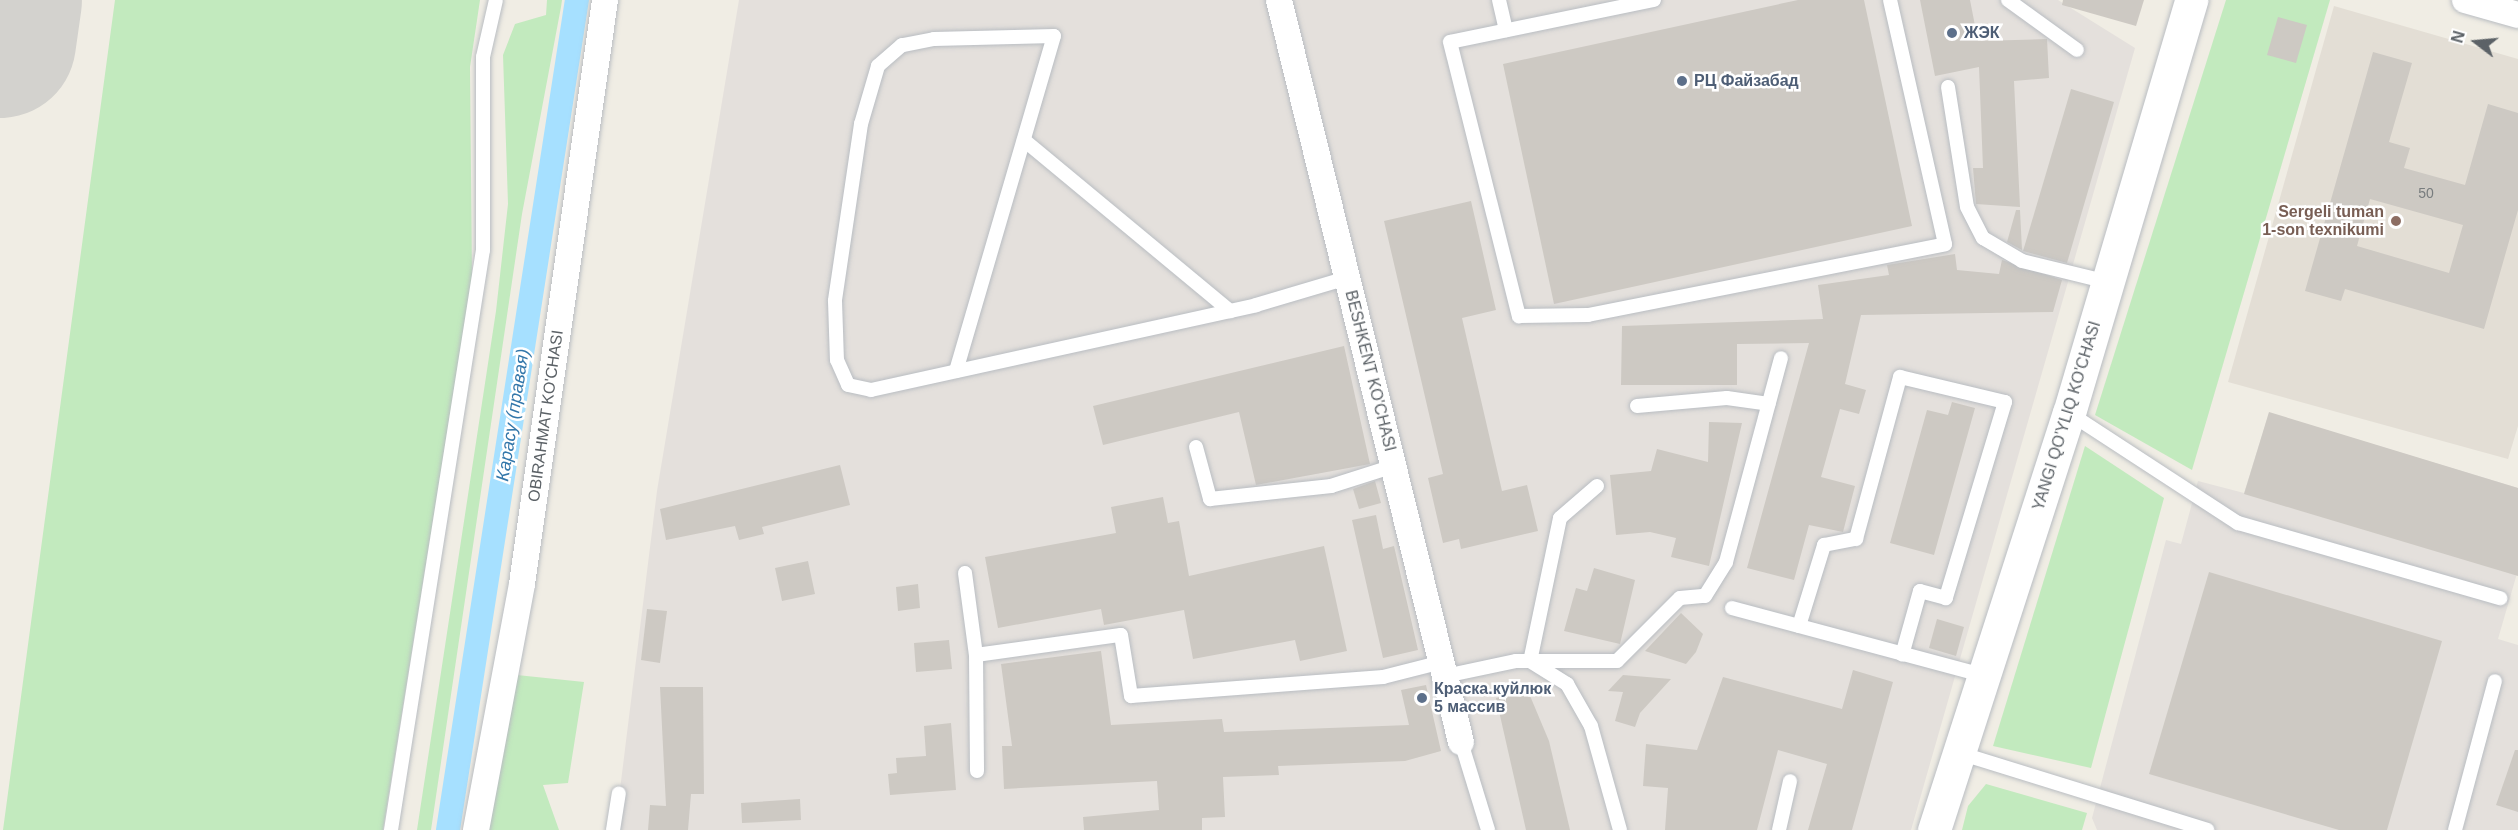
<!DOCTYPE html>
<html>
<head>
<meta charset="utf-8">
<style>
  body { margin:0 }
  #map { position:relative; width:2518px; height:830px; overflow:hidden; background:#f0ede4; font-family:Helvetica,sans-serif }
  div>[style] { position:absolute }
  .industrial>* { inset:0; background:#e4e0dc }
  .education>* { inset:0; background:#e3ded5 }
  .green>* { inset:0; background:#c2eabe }
  .canal>* { height:24px; margin:-12px; padding:0 12px; transform-origin:12px; border-radius:12px; background:#a6e0ff }
  .runway>* { height:152px; margin:-76px; padding:0 76px; transform-origin:76px; border-radius:76px; background:#d3d2ce }
  .building>* { inset:0; background:#cdc9c3 }
  .roads { filter:drop-shadow(0 0 2px #b9bdc2) drop-shadow(0 0 2px #b9bdc2) }
  .lane>* { height:14px; margin:-7px; padding:0 7px; transform-origin:7px; border-radius:7px; background:#fff }
  .street>* { height:26px; margin:-13px; padding:0 13px; transform-origin:13px; border-radius:13px; background:#fff }
  .secondary>* { height:33px; margin:-16.5px; padding:0 16.5px; transform-origin:16.5px; border-radius:16.5px; background:#fff }
  .dots>* { width:16px; height:16px; translate:-50% -50%; box-sizing:border-box; border:3px solid #fff; border-radius:50% }
  span { translate:-50% -50%; white-space:nowrap; text-align:center; line-height:1.15; -webkit-text-stroke:5px #fff; paint-order:stroke }
  .number-label { font-size:14px; color:#787c7e }
  .number-label span { -webkit-text-stroke-width:0 }
  .service-label { font-size:16px; color:#4e5e75; font-weight:700 }
  .left { translate:0 -50%; text-align:left }
  .education-label { font-size:16px; color:#785e54; font-weight:700 }
  .right { translate:-100% -50%; text-align:right }
  .street-label { font-size:16px; color:#5c6267 }
  .water-label { font-size:18px; color:#37a; font-style:italic }
  .north { position:absolute; left:2446px; top:12px; width:60px; height:60px; -webkit-text-stroke:4px #fff; paint-order:stroke; rotate:286deg; font-size:16px; font-weight:700; line-height:24px; text-align:center; color:#5c6267 }
  .north::after { content:''; display:block; margin:auto; width:21px; height:27px; background:#5c6267; clip-path:polygon(50% 0,100% 100%,50% 72%,0 100%) }
</style>
</head>
<body>
<div id="map">
  <div class="industrial">
    <i style="clip-path:polygon(739px 0,2058px 0,2135px 48px,1911px 830px,615px 830px,657px 491px)"></i>
    <i style="clip-path:polygon(2269px 413px,2518px 488px,2518px 570px,2498px 639px,2518px 645px,2518px 830px,2097px 830px,2092px 818px,2166px 540px,2181px 544px,2198px 481px,2244px 493px)"></i>
  </div>
  <div class="education">
    <i style="clip-path:polygon(2334px 6px,2518px 59px,2518px 426px,2508px 459px,2228px 382px)"></i>
  </div>
  <div class="green">
    <i style="clip-path:polygon(115px 0,480px 0,470px 67px,472px 278px,383px 830px,3px 830px)"></i>
    <i style="clip-path:polygon(547px 0,562px 0,561px 7px,522px 214px,431px 830px,417px 830px,496px 311px,508px 204px,503px 55px,515px 24px,546px 15px)"></i>
    <i style="clip-path:polygon(2226px 0,2330px 0,2192px 470px,2095px 415px)"></i>
    <i style="clip-path:polygon(2085px 446px,2164px 498px,2091px 768px,1993px 746px)"></i>
    <i style="clip-path:polygon(517px 675px,584px 682px,568px 783px,543px 785px,559px 830px,489px 830px)"></i>
    <i style="clip-path:polygon(1986px 784px,2087px 813px,2082px 830px,1962px 830px,1968px 806px)"></i>
  </div>
  <div class="canal">
    <i style="left:448px;top:830px;width:840px;rotate:-81.17deg"></i>
  </div>
  <div class="runway">
    <i style="left:0;top:42px;width:42px;rotate:-81.9deg"></i>
  </div>
  <div class="building">
    <i style="clip-path:polygon(1798px 0,1864px 0,1912px 226px,1554px 304px,1503px 64px)"></i>
    <i style="clip-path:polygon(1920px 0,1970px 0,1978px 41px,2047px 39px,2049px 78px,2014px 81px,2020px 207px,1976px 204px,1973px 168px,1983px 168px,1979px 67px,1935px 76px)"></i>
    <i style="clip-path:polygon(2063px 0,2144px 0,2136px 26px,2062px 5px)"></i>
    <i style="clip-path:polygon(2278px 17px,2307px 25px,2296px 63px,2267px 55px)"></i>
    <i style="clip-path:polygon(evenodd,2373px 52px,2412px 63px,2389px 142px,2410px 148px,2404px 168px,2465px 185px,2488px 104px,2518px 113px,2518px 210px,2484px 329px,2345px 289px,2341px 301px,2305px 291px,2373px 52px,2370px 199px,2463px 225px,2449px 273px,2357px 246px,2370px 199px)"></i>
    <i style="clip-path:polygon(2071px 89px,2114px 102px,2067px 263px,2023px 251px)"></i>
    <i style="clip-path:polygon(1471px 201px,1496px 310px,1462px 318px,1502px 491px,1527px 485px,1538px 531px,1461px 549px,1459px 539px,1443px 543px,1428px 478px,1443px 474px,1384px 221px)"></i>
    <i style="clip-path:polygon(2016px 210px,2020px 210px,2022px 250px,2007px 242px)"></i>
    <i style="clip-path:polygon(1955px 254px,1957px 270px,1999px 274px,2002px 260px,2062px 280px,2053px 312px,1861px 315px,1845px 384px,1866px 390px,1859px 414px,1840px 409px,1821px 477px,1855px 486px,1843px 532px,1809px 525px,1794px 580px,1747px 568px,1809px 343px,1737px 344px,1737px 385px,1621px 385px,1622px 326px,1823px 319px,1818px 285px,1889px 275px,1887px 265px)"></i>
    <i style="clip-path:polygon(1344px 346px,1370px 464px,1256px 485px,1239px 412px,1103px 445px,1093px 406px)"></i>
    <i style="clip-path:polygon(1952px 402px,1975px 408px,1934px 555px,1890px 543px,1927px 410px,1948px 415px)"></i>
    <i style="clip-path:polygon(2269px 412px,2518px 488px,2518px 576px,2244px 494px)"></i>
    <i style="clip-path:polygon(1709px 422px,1742px 423px,1709px 566px,1671px 557px,1676px 538px,1650px 532px,1616px 535px,1610px 475px,1651px 471px,1657px 449px,1708px 462px)"></i>
    <i style="clip-path:polygon(840px 465px,850px 505px,762px 527px,764px 534px,739px 540px,735px 526px,666px 540px,660px 509px)"></i>
    <i style="clip-path:polygon(1375px 481px,1381px 503px,1359px 509px,1353px 489px)"></i>
    <i style="clip-path:polygon(1163px 497px,1168px 523px,1179px 521px,1189px 576px,1324px 546px,1347px 651px,1300px 661px,1295px 640px,1193px 659px,1184px 610px,1104px 625px,1101px 609px,998px 628px,985px 557px,1116px 533px,1111px 507px)"></i>
    <i style="clip-path:polygon(1376px 515px,1383px 549px,1394px 546px,1418px 650px,1383px 658px,1352px 520px)"></i>
    <i style="clip-path:polygon(808px 561px,815px 594px,782px 601px,775px 568px)"></i>
    <i style="clip-path:polygon(1594px 568px,1635px 580px,1620px 644px,1564px 631px,1576px 588px,1587px 591px)"></i>
    <i style="clip-path:polygon(2209px 572px,2442px 641px,2387px 830px,2339px 830px,2149px 774px)"></i>
    <i style="clip-path:polygon(918px 584px,920px 608px,898px 611px,896px 587px)"></i>
    <i style="clip-path:polygon(647px 609px,667px 611px,660px 663px,641px 660px)"></i>
    <i style="clip-path:polygon(1681px 613px,1703px 634px,1696px 652px,1686px 664px,1645px 651px)"></i>
    <i style="clip-path:polygon(1937px 619px,1964px 627px,1956px 656px,1929px 648px)"></i>
    <i style="clip-path:polygon(949px 640px,952px 669px,916px 672px,914px 643px)"></i>
    <i style="clip-path:polygon(1101px 651px,1111px 725px,1222px 719px,1224px 732px,1409px 725px,1401px 690px,1426px 685px,1441px 751px,1405px 761px,1278px 766px,1279px 775px,1223px 777px,1225px 817px,1202px 818px,1202px 830px,1084px 830px,1083px 817px,1159px 810px,1157px 781px,1004px 789px,1002px 746px,1012px 746px,1001px 664px)"></i>
    <i style="clip-path:polygon(1853px 670px,1893px 682px,1852px 830px,1808px 830px,1827px 764px,1778px 750px,1757px 830px,1665px 830px,1668px 788px,1643px 786px,1646px 744px,1697px 750px,1723px 677px,1842px 709px)"></i>
    <i style="clip-path:polygon(1623px 675px,1671px 679px,1640px 713px,1635px 727px,1615px 721px,1623px 692px,1608px 691px)"></i>
    <i style="clip-path:polygon(660px 687px,703px 687px,704px 794px,691px 794px,688px 830px,648px 830px,650px 805px,666px 806px)"></i>
    <i style="clip-path:polygon(1528px 691px,1549px 741px,1570px 830px,1526px 830px,1496px 698px)"></i>
    <i style="clip-path:polygon(951px 723px,956px 790px,890px 795px,888px 774px,897px 773px,896px 758px,926px 756px,924px 726px)"></i>
    <i style="clip-path:polygon(2515px 750px,2518px 750px,2518px 812px,2496px 805px)"></i>
    <i style="clip-path:polygon(800px 799px,801px 820px,742px 823px,741px 803px)"></i>
  </div>
  <div class="roads">
    <div class="lane">
      <i style="left:1499px;top:0;width:31px;rotate:77deg"></i>
      <i style="left:1654px;top:0;width:208px;rotate:168.4deg"></i>
      <i style="left:1450px;top:42px;width:283px;rotate:75.9deg"></i>
      <i style="left:1519px;top:316px;width:69px;rotate:-0.8deg"></i>
      <i style="left:1588px;top:315px;width:364px;rotate:-11.2deg"></i>
      <i style="left:1945px;top:244px;width:250px;rotate:-102.7deg"></i>
      <i style="left:2008px;top:0;width:85px;rotate:35.9deg"></i>
      <i style="left:1948px;top:87px;width:121px;rotate:81deg"></i>
      <i style="left:1967px;top:207px;width:35px;rotate:63deg"></i>
      <i style="left:1983px;top:238px;width:45px;rotate:30.5deg"></i>
      <i style="left:2022px;top:261px;width:89px;rotate:13.7deg"></i>
      <i style="left:1024px;top:140px;width:268px;rotate:39.7deg"></i>
      <i style="left:956px;top:371px;width:349px;rotate:-73.7deg"></i>
      <i style="left:1054px;top:36px;width:120px;rotate:178.6deg"></i>
      <i style="left:934px;top:39px;width:33px;rotate:169deg"></i>
      <i style="left:902px;top:45px;width:32px;rotate:139deg"></i>
      <i style="left:878px;top:66px;width:60px;rotate:106.3deg"></i>
      <i style="left:861px;top:124px;width:179px;rotate:98.4deg"></i>
      <i style="left:835px;top:301px;width:59px;rotate:88.1deg"></i>
      <i style="left:837px;top:360px;width:27px;rotate:66deg"></i>
      <i style="left:848px;top:385px;width:24px;rotate:12deg"></i>
      <i style="left:871px;top:390px;width:394px;rotate:-12.4deg"></i>
      <i style="left:1256px;top:305px;width:95px;rotate:-16.5deg"></i>
      <i style="left:1637px;top:406px;width:90px;rotate:-5.1deg"></i>
      <i style="left:1727px;top:398px;width:42px;rotate:8.1deg"></i>
      <i style="left:2069px;top:413px;width:202px;rotate:33.1deg"></i>
      <i style="left:2238px;top:523px;width:273px;rotate:16deg"></i>
      <i style="left:1196px;top:447px;width:54px;rotate:74.9deg"></i>
      <i style="left:1210px;top:499px;width:122px;rotate:-6.1deg"></i>
      <i style="left:1331px;top:486px;width:66px;rotate:-17.6deg"></i>
      <i style="left:1597px;top:486px;width:49px;rotate:139.1deg"></i>
      <i style="left:1560px;top:518px;width:146px;rotate:101.8deg"></i>
      <i style="left:1530px;top:661px;width:44px;rotate:31.9deg"></i>
      <i style="left:1567px;top:684px;width:48px;rotate:60.3deg"></i>
      <i style="left:1591px;top:726px;width:108px;rotate:74.4deg"></i>
      <i style="left:965px;top:573px;width:83px;rotate:82.4deg"></i>
      <i style="left:976px;top:655px;width:116px;rotate:89.5deg"></i>
      <i style="left:1732px;top:608px;width:262px;rotate:15deg"></i>
      <i style="left:1799px;top:626px;width:85px;rotate:-72.8deg"></i>
      <i style="left:1824px;top:545px;width:33px;rotate:-11deg"></i>
      <i style="left:1856px;top:539px;width:168px;rotate:-74.8deg"></i>
      <i style="left:1900px;top:377px;width:108px;rotate:13.4deg"></i>
      <i style="left:2005px;top:402px;width:205px;rotate:106.8deg"></i>
      <i style="left:1946px;top:598px;width:27px;rotate:-165deg"></i>
      <i style="left:1920px;top:591px;width:66px;rotate:105.7deg"></i>
      <i style="left:976px;top:655px;width:146px;rotate:-7.9deg"></i>
      <i style="left:1121px;top:635px;width:62px;rotate:80.7deg"></i>
      <i style="left:1131px;top:696px;width:253px;rotate:-4.3deg"></i>
      <i style="left:1383px;top:677px;width:61px;rotate:-14.3deg"></i>
      <i style="left:1445px;top:676px;width:73px;rotate:-11.9deg"></i>
      <i style="left:1516px;top:661px;width:101px"></i>
      <i style="left:1617px;top:661px;width:89px;rotate:-45deg"></i>
      <i style="left:1680px;top:598px;width:25px;rotate:-5deg"></i>
      <i style="left:1705px;top:596px;width:40px;rotate:-58deg"></i>
      <i style="left:1726px;top:562px;width:211px;rotate:-74.9deg"></i>
      <i style="left:1461px;top:742px;width:92px;rotate:72.9deg"></i>
      <i style="left:1959px;top:753px;width:260px;rotate:17.2deg"></i>
      <i style="left:391px;top:830px;width:587px;rotate:-80.99deg"></i>
      <i style="left:483px;top:250px;width:193px;rotate:-90deg"></i>
      <i style="left:483px;top:57px;width:58px;rotate:-77.2deg"></i>
      <i style="left:613px;top:830px;width:37px;rotate:-81deg"></i>
      <i style="left:1779px;top:830px;width:50px;rotate:-77.3deg"></i>
      <i style="left:2455px;top:830px;width:154px;rotate:-75deg"></i>
    </div>
    <div class="street">
      <i style="left:1279px;top:0;width:764px;rotate:76.22deg"></i>
      <i style="left:2465px;top:0;width:55px;rotate:15.8deg"></i>
      <i style="left:476px;top:830px;width:250px;rotate:-79.4deg"></i>
      <i style="left:522px;top:584px;width:590px;rotate:-81.91deg"></i>
    </div>
    <div class="secondary">
      <i style="left:1934px;top:830px;width:438px;rotate:-72.1deg"></i>
      <i style="left:2069px;top:413px;width:431px;rotate:-73.5deg"></i>
    </div>
  </div>
  <div class="dots">
    <i style="left:1952px;top:33px;background:#5c6f8a"></i>
    <i style="left:1682px;top:81px;background:#5c6f8a"></i>
    <i style="left:2396px;top:221px;background:#8d6e63"></i>
    <i style="left:1422px;top:698px;background:#5c6f8a"></i>
  </div>
  <div class="number-label">
    <span style="left:2426px;top:193px">50</span>
  </div>
  <div class="service-label">
    <span class="left" style="left:1964px;top:33px">ЖЭК</span>
    <span class="left" style="left:1694px;top:81px">РЦ Файзабад</span>
    <span class="left" style="left:1434px;top:698px">Краска.куйлюк<br>5 массив</span>
  </div>
  <div class="education-label">
    <span class="right" style="left:2384px;top:221px">Sergeli tuman<br>1-son texnikumi</span>
  </div>
  <div class="street-label">
    <span style="left:1370px;top:371px;rotate:76deg">BESHKENT KO'CHASI</span>
    <span style="left:546px;top:416px;rotate:-82deg">OBIRAHMAT KO'CHASI</span>
    <span style="left:2067px;top:416px;rotate:-73deg">YANGI QO'YLIQ KO'CHASI</span>
  </div>
  <div class="water-label">
    <span style="left:513px;top:415px;rotate:-81deg">Карасу (правая)</span>
  </div>
  <div class="north">N</div>
</div>
</body>
</html>
